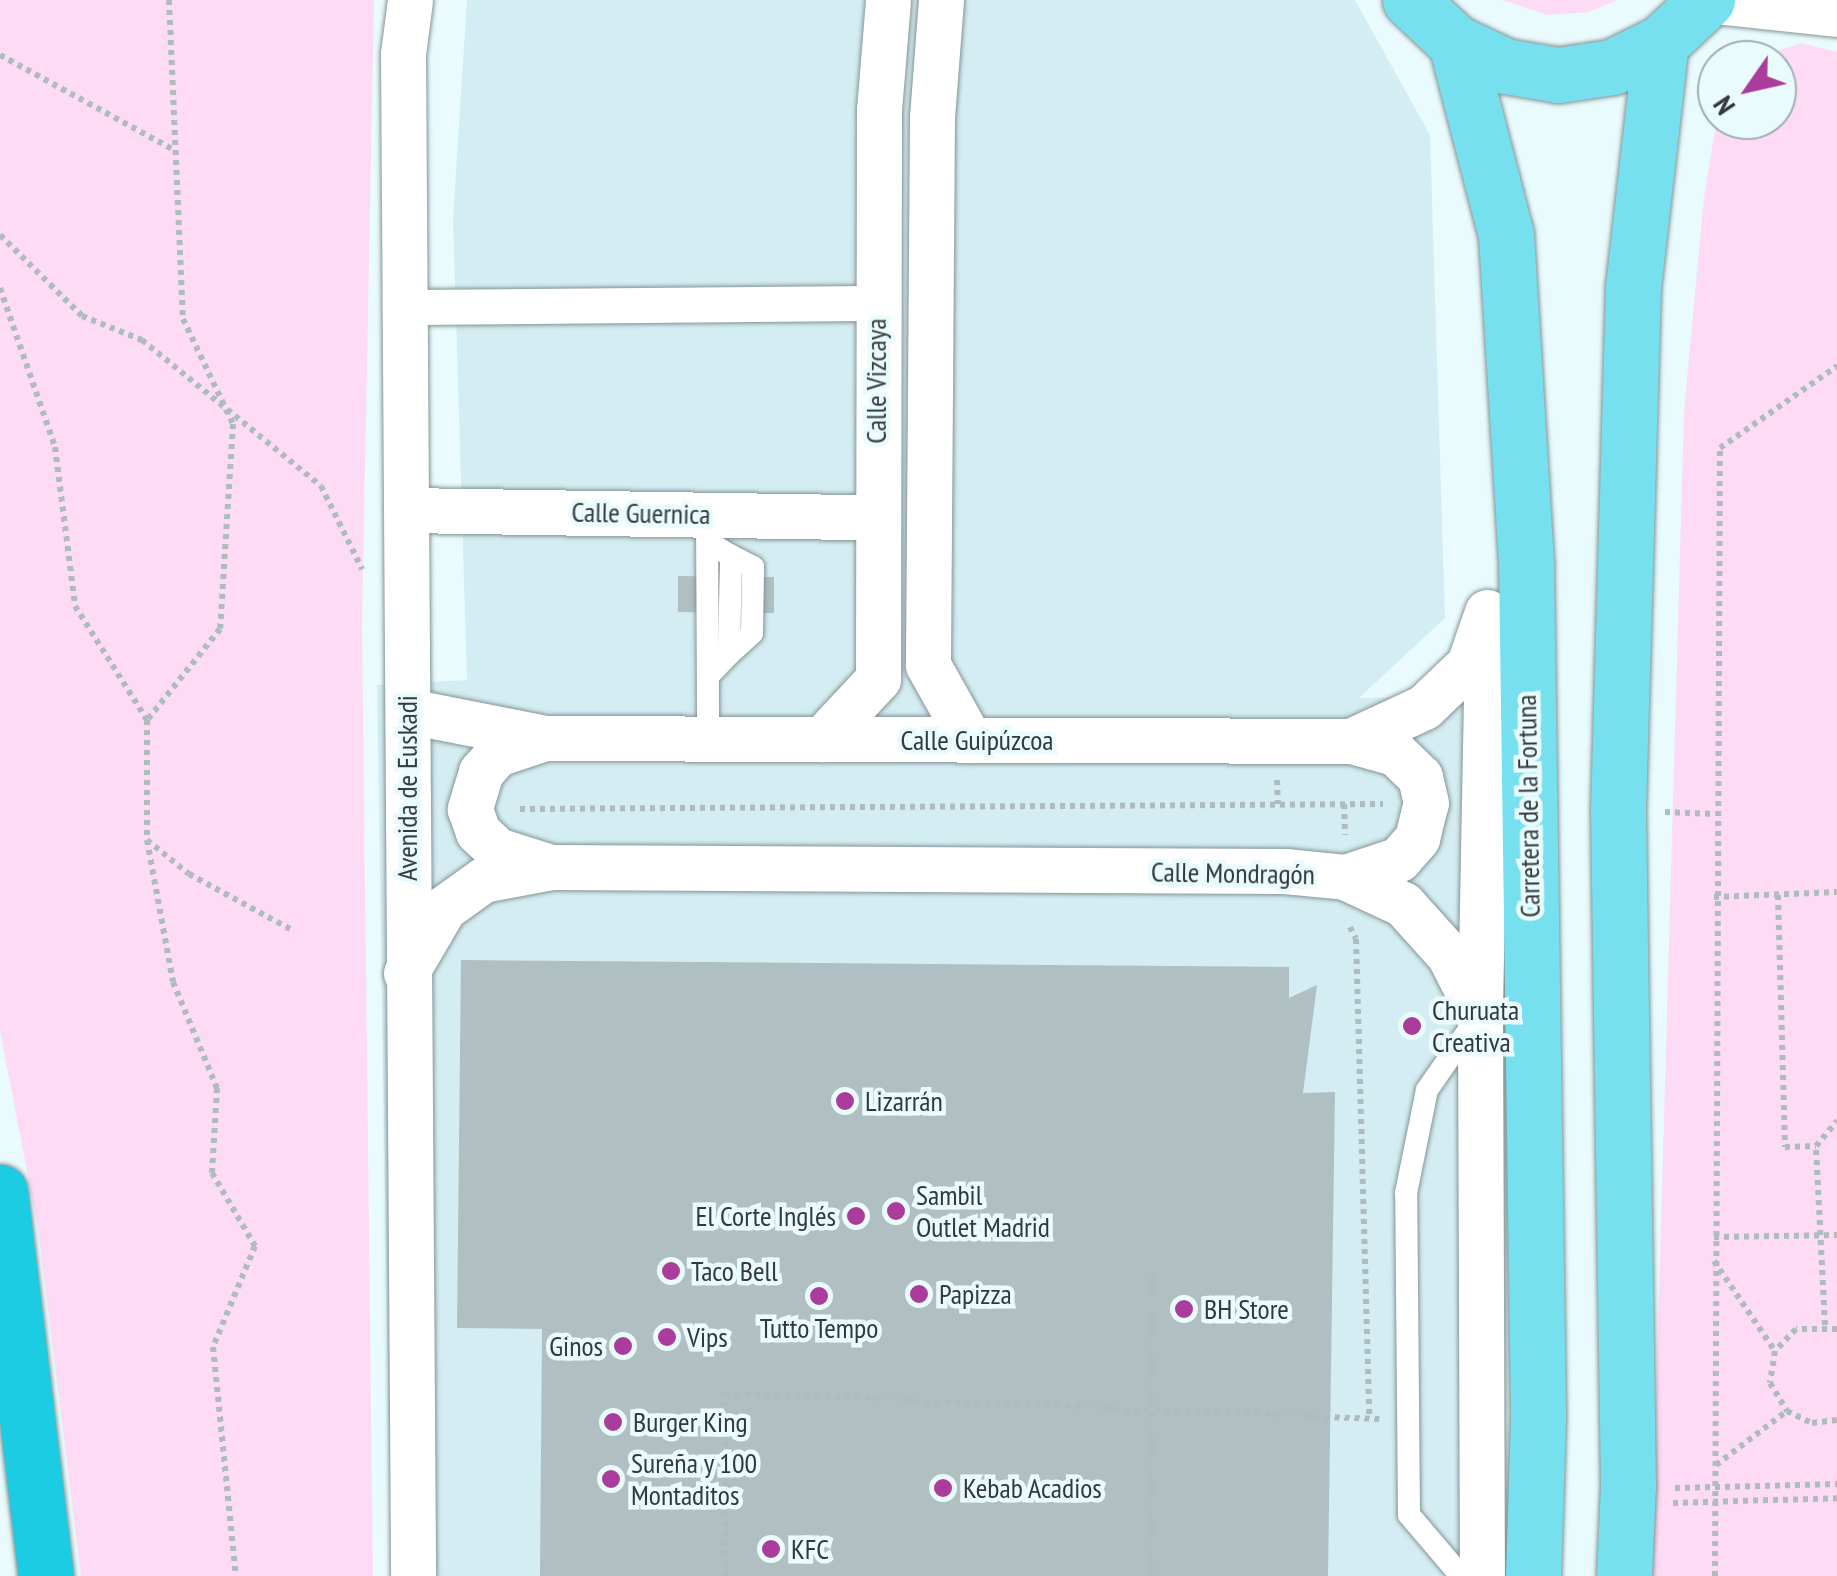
<!DOCTYPE html>
<html>
<head>
<meta charset="utf-8">
<style>
  body { margin:0 }
  #map { position:relative; width:1837px; height:1576px; overflow:hidden; background:#eafbfe; font-family:"PT Sans Narrow",sans-serif }
  div>[style] { position:absolute }
  .built>* { inset:0; background:#d4edf2 }
  .green>* { inset:0; background:#fddbf5 }
  .building>* { inset:0; background:#afbfc2 }
  .path>* { height:6px; margin-top:-3px; transform-origin:0; background:repeating-linear-gradient(90deg,#aebcbe 0 5px,transparent 0 10px) }
  .roads { filter:drop-shadow(0 0 2px #849496) drop-shadow(0 0 2px #849496) }
  .service>* { height:22px; margin:-11px; padding:0 11px; transform-origin:11px; border-radius:11px; background:#fff }
  .pedestrian>* { height:35px; margin:-17.5px; padding:0 17.5px; transform-origin:17.5px; border-radius:17.5px; background:#fff }
  .minor>* { height:45px; margin:-22.5px; padding:0 22.5px; transform-origin:22.5px; border-radius:22.5px; background:#fff }
  .primary>* { height:55px; margin:-27.5px; padding:0 27.5px; transform-origin:27.5px; border-radius:27.5px; background:#76e0ee }
  .motorway>* { height:55px; margin:-27.5px; padding:0 27.5px; transform-origin:27.5px; border-radius:27.5px; background:#1bcce3 }
  .dots>* { width:28px; height:28px; translate:-50% -50%; box-sizing:border-box; border:5px solid #eafbfe; border-radius:50% }
  span { translate:-50% -50%; white-space:nowrap; text-align:center; line-height:1.15; -webkit-text-stroke:9px #eafbfe; paint-order:stroke }
  .street-label { font-size:28px; color:#33393a }
  .poi-label { font-size:28px; color:#33393a }
  .left { translate:0 -50%; text-align:left }
  .right { translate:-100% -50%; text-align:right }
  .north { position:absolute; left:1697px; top:40px; width:100px; height:100px; box-sizing:border-box; background:#eafbfe; border:2px solid #a1adb0; border-radius:50%; rotate:236deg; font-size:28px; font-weight:700; line-height:40px; text-align:center; color:#33393a }
  .north::after { content:''; display:block; margin:auto; width:35px; height:45px; background:#aa3c9b; clip-path:polygon(50% 0,100% 100%,50% 72%,0 100%) }
</style>
</head>
<body>
<div id="map">
  <div class="built">
    <i style="clip-path:polygon(467px 0,1355px 0,1430px 135px,1445px 618px,1359px 698px,1508px 695px,1506px 1576px,391px 1576px,377px 685px,467px 680px,453px 219px)"></i>
  </div>
  <div class="green">
    <i style="clip-path:polygon(0 0,374px 0,362px 625px,373px 1576px,81px 1576px,38px 1228px,0 1031px)"></i>
    <i style="clip-path:polygon(1502px 0,1617px 0,1589px 12px,1548px 15px)"></i>
    <i style="clip-path:polygon(1802px 43px,1837px 52px,1837px 1576px,1651px 1576px,1684px 412px,1704px 197px,1717px 117px,1777px 120px,1777px 60px,1749px 60px)"></i>
  </div>
  <div class="building">
    <i style="clip-path:polygon(678px 576px,774px 577px,774px 613px,678px 612px)"></i>
    <i style="clip-path:polygon(461px 960px,1289px 967px,1289px 998px,1317px 985px,1303px 1093px,1335px 1092px,1328px 1576px,540px 1576px,542px 1329px,457px 1328px)"></i>
  </div>
  <div class="path">
    <i style="left:169px;top:0;width:319px;rotate:87.5deg"></i>
    <i style="left:183px;top:319px;width:116px;rotate:64.5deg"></i>
    <i style="left:233px;top:424px;width:205px;rotate:93.6deg"></i>
    <i style="left:220px;top:629px;width:117px;rotate:128.7deg"></i>
    <i style="left:147px;top:720px;width:120px;rotate:90deg"></i>
    <i style="left:147px;top:840px;width:144px;rotate:79.6deg"></i>
    <i style="left:173px;top:982px;width:115px;rotate:67.5deg"></i>
    <i style="left:217px;top:1088px;width:85px;rotate:93.4deg"></i>
    <i style="left:212px;top:1173px;width:85px;rotate:59.5deg"></i>
    <i style="left:255px;top:1246px;width:109px;rotate:112.6deg"></i>
    <i style="left:213px;top:1347px;width:230px;rotate:84.3deg"></i>
    <i style="left:0;top:55px;width:198px;rotate:28.6deg"></i>
    <i style="left:0;top:235px;width:115px;rotate:44.6deg"></i>
    <i style="left:82px;top:316px;width:65px;rotate:21.8deg"></i>
    <i style="left:142px;top:340px;width:231px;rotate:39.2deg"></i>
    <i style="left:321px;top:486px;width:93px;rotate:63.7deg"></i>
    <i style="left:0;top:288px;width:168px;rotate:70.9deg"></i>
    <i style="left:55px;top:447px;width:160px;rotate:82.8deg"></i>
    <i style="left:75px;top:606px;width:135px;rotate:57.7deg"></i>
    <i style="left:1277px;top:780px;width:24px;rotate:88deg"></i>
    <i style="left:1344px;top:804px;width:31px;rotate:88deg"></i>
    <i style="left:520px;top:809px;width:863px;rotate:-0.33deg"></i>
    <i style="left:1665px;top:812px;width:49px;rotate:2.3deg"></i>
    <i style="left:147px;top:840px;width:54px;rotate:39deg"></i>
    <i style="left:189px;top:874px;width:119px;rotate:28.5deg"></i>
    <i style="left:1778px;top:895px;width:252px;rotate:88.4deg"></i>
    <i style="left:1785px;top:1147px;width:31px;rotate:-2deg"></i>
    <i style="left:1714px;top:897px;width:123px;rotate:-2.3deg"></i>
    <i style="left:1350px;top:927px;width:13px;rotate:63deg"></i>
    <i style="left:1356px;top:939px;width:480px;rotate:88.4deg"></i>
    <i style="left:1714px;top:1237px;width:123px;rotate:-0.9deg"></i>
    <i style="left:1714px;top:1261px;width:109px;rotate:55.9deg"></i>
    <i style="left:1825px;top:1325px;width:179px;rotate:-92.9deg"></i>
    <i style="left:1816px;top:1146px;width:33px;rotate:-50deg"></i>
    <i style="left:1837px;top:1329px;width:41px;rotate:180deg"></i>
    <i style="left:1796px;top:1329px;width:30px;rotate:134deg"></i>
    <i style="left:1775px;top:1351px;width:32px;rotate:99deg"></i>
    <i style="left:1770px;top:1383px;width:33px;rotate:59deg"></i>
    <i style="left:1787px;top:1411px;width:28px;rotate:26deg"></i>
    <i style="left:1812px;top:1423px;width:25px;rotate:-7deg"></i>
    <i style="left:1716px;top:1465px;width:89px;rotate:-37.3deg"></i>
    <i style="left:1675px;top:1488px;width:162px;rotate:-1.4deg"></i>
    <i style="left:1673px;top:1503px;width:164px;rotate:-1.7deg"></i>
    <i style="left:726px;top:1576px;width:183px;rotate:-90.3deg"></i>
    <i style="left:725px;top:1393px;width:655px;rotate:2.28deg"></i>
    <i style="left:1151px;top:1576px;width:306px;rotate:-89.8deg"></i>
    <i style="left:1715px;top:1576px;width:1128px;rotate:-89.75deg"></i>
    <i style="left:1720px;top:448px;width:143px;rotate:-35deg"></i>
  </div>
  <div class="roads">
    <div class="service">
      <i style="left:707px;top:514px;width:225px;rotate:89.7deg"></i>
      <i style="left:729px;top:654px;width:31px;rotate:-42deg"></i>
      <i style="left:752px;top:633px;width:66px;rotate:-89.1deg"></i>
      <i style="left:753px;top:567px;width:25px;rotate:-153deg"></i>
      <i style="left:708px;top:676px;width:30px;rotate:-46deg"></i>
      <i style="left:729px;top:654px;width:98px;rotate:-88.8deg"></i>
      <i style="left:731px;top:556px;width:27px;rotate:-149deg"></i>
      <i style="left:1461px;top:1576px;width:80px;rotate:-130.4deg"></i>
      <i style="left:1409px;top:1515px;width:322px;rotate:-90.5deg"></i>
      <i style="left:1406px;top:1193px;width:105px;rotate:-78.5deg"></i>
      <i style="left:1427px;top:1090px;width:88px;rotate:-55.2deg"></i>
    </div>
    <div class="pedestrian">
      <i style="left:408px;top:307px;width:468px;rotate:-0.5deg"></i>
    </div>
    <div class="minor">
      <i style="left:410px;top:0;width:54px;rotate:97.4deg"></i>
      <i style="left:403px;top:54px;width:1522px;rotate:89.62deg"></i>
      <i style="left:941px;top:0;width:117px;rotate:94.4deg"></i>
      <i style="left:932px;top:117px;width:548px;rotate:90.42deg"></i>
      <i style="left:928px;top:665px;width:86px;rotate:60.8deg"></i>
      <i style="left:1706px;top:0;width:132px;rotate:6.1deg"></i>
      <i style="left:406px;top:510px;width:470px;rotate:0.9deg"></i>
      <i style="left:408px;top:711px;width:140px;rotate:11.1deg"></i>
      <i style="left:545px;top:738px;width:806px;rotate:0.21deg"></i>
      <i style="left:1351px;top:741px;width:81px;rotate:-25deg"></i>
      <i style="left:1424px;top:707px;width:62px;rotate:-43.7deg"></i>
      <i style="left:1469px;top:664px;width:55px;rotate:-70.9deg"></i>
      <i style="left:545px;top:738px;width:51px;rotate:161.6deg"></i>
      <i style="left:497px;top:754px;width:24px;rotate:132deg"></i>
      <i style="left:481px;top:772px;width:39px;rotate:107deg"></i>
      <i style="left:470px;top:809px;width:24px;rotate:71deg"></i>
      <i style="left:478px;top:832px;width:26px;rotate:43deg"></i>
      <i style="left:497px;top:850px;width:53px;rotate:17.4deg"></i>
      <i style="left:822px;top:739px;width:82px;rotate:-47deg"></i>
      <i style="left:878px;top:679px;width:569px;rotate:-89.9deg"></i>
      <i style="left:879px;top:110px;width:110px;rotate:-85.3deg"></i>
      <i style="left:1345px;top:877px;width:57px;rotate:-18.4deg"></i>
      <i style="left:1399px;top:859px;width:28px;rotate:-49deg"></i>
      <i style="left:1417px;top:838px;width:36px;rotate:-76deg"></i>
      <i style="left:1426px;top:803px;width:27px;rotate:-103deg"></i>
      <i style="left:1420px;top:777px;width:35px;rotate:-136deg"></i>
      <i style="left:1395px;top:753px;width:46px;rotate:-164.7deg"></i>
      <i style="left:406px;top:973px;width:75px;rotate:-59.7deg"></i>
      <i style="left:444px;top:908px;width:48px;rotate:-35.7deg"></i>
      <i style="left:483px;top:880px;width:69px;rotate:-10.8deg"></i>
      <i style="left:551px;top:867px;width:734px;rotate:0.31deg"></i>
      <i style="left:1285px;top:871px;width:60px;rotate:5.7deg"></i>
      <i style="left:1345px;top:877px;width:64px;rotate:25deg"></i>
      <i style="left:1403px;top:904px;width:69px;rotate:48deg"></i>
      <i style="left:1449px;top:955px;width:68px;rotate:63.1deg"></i>
      <i style="left:1480px;top:1016px;width:560px;rotate:89.8deg"></i>
      <i style="left:1480px;top:1009px;width:381px;rotate:-88.9deg"></i>
    </div>
    <div class="primary">
      <i style="left:1410px;top:0;width:63px;rotate:43.1deg"></i>
      <i style="left:1456px;top:43px;width:54px;rotate:25.1deg"></i>
      <i style="left:1505px;top:66px;width:54px;rotate:9.6deg"></i>
      <i style="left:1558px;top:75px;width:55px;rotate:-8.4deg"></i>
      <i style="left:1612px;top:67px;width:55px;rotate:-26.1deg"></i>
      <i style="left:1661px;top:43px;width:63px;rotate:-43.1deg"></i>
      <i style="left:1456px;top:43px;width:198px;rotate:75.4deg"></i>
      <i style="left:1506px;top:235px;width:331px;rotate:86.5deg"></i>
      <i style="left:1526px;top:565px;width:853px;rotate:89.19deg"></i>
      <i style="left:1538px;top:1418px;width:158px;rotate:91.8deg"></i>
      <i style="left:1624px;top:1576px;width:90px;rotate:-87.5deg"></i>
      <i style="left:1628px;top:1486px;width:676px;rotate:-90.85deg"></i>
      <i style="left:1618px;top:810px;width:523px;rotate:-88.36deg"></i>
      <i style="left:1633px;top:287px;width:246px;rotate:-83.5deg"></i>
    </div>
    <div class="motorway">
      <i style="left:0;top:1192px;width:387px;rotate:83.2deg"></i>
    </div>
  </div>
  <div class="dots">
    <i style="left:1412px;top:1026px;background:#aa3c9b"></i>
    <i style="left:845px;top:1101px;background:#aa3c9b"></i>
    <i style="left:896px;top:1211px;background:#aa3c9b"></i>
    <i style="left:856px;top:1216px;background:#aa3c9b"></i>
    <i style="left:671px;top:1271px;background:#aa3c9b"></i>
    <i style="left:919px;top:1294px;background:#aa3c9b"></i>
    <i style="left:819px;top:1296px;background:#aa3c9b"></i>
    <i style="left:1184px;top:1309px;background:#aa3c9b"></i>
    <i style="left:667px;top:1337px;background:#aa3c9b"></i>
    <i style="left:623px;top:1346px;background:#aa3c9b"></i>
    <i style="left:613px;top:1422px;background:#aa3c9b"></i>
    <i style="left:611px;top:1479px;background:#aa3c9b"></i>
    <i style="left:943px;top:1488px;background:#aa3c9b"></i>
    <i style="left:771px;top:1549px;background:#aa3c9b"></i>
  </div>
  <div class="street-label">
    <span style="left:876px;top:381px;rotate:-90deg">Calle Vizcaya</span>
    <span style="left:641px;top:513px;rotate:1deg">Calle Guernica</span>
    <span style="left:977px;top:740px">Calle Guipúzcoa</span>
    <span style="left:407px;top:788px;rotate:-90deg">Avenida de Euskadi</span>
    <span style="left:1528px;top:806px;rotate:-91deg">Carretera de la Fortuna</span>
    <span style="left:1233px;top:873px;rotate:1deg">Calle Mondragón</span>
  </div>
  <div class="poi-label">
    <span class="left" style="left:1432px;top:1026px">Churuata<br>Creativa</span>
    <span class="left" style="left:865px;top:1101px">Lizarrán</span>
    <span class="left" style="left:916px;top:1211px">Sambil<br>Outlet Madrid</span>
    <span class="right" style="left:836px;top:1216px">El Corte Inglés</span>
    <span class="left" style="left:691px;top:1271px">Taco Bell</span>
    <span class="left" style="left:939px;top:1294px">Papizza</span>
    <span class="left" style="left:1204px;top:1309px">BH Store</span>
    <span style="left:819px;top:1328px">Tutto Tempo</span>
    <span class="left" style="left:687px;top:1337px">Vips</span>
    <span class="right" style="left:603px;top:1346px">Ginos</span>
    <span class="left" style="left:633px;top:1422px">Burger King</span>
    <span class="left" style="left:631px;top:1479px">Sureña y 100<br>Montaditos</span>
    <span class="left" style="left:963px;top:1488px">Kebab Acadios</span>
    <span class="left" style="left:791px;top:1549px">KFC</span>
  </div>
  <div class="north">N</div>
</div>
</body>
</html>
